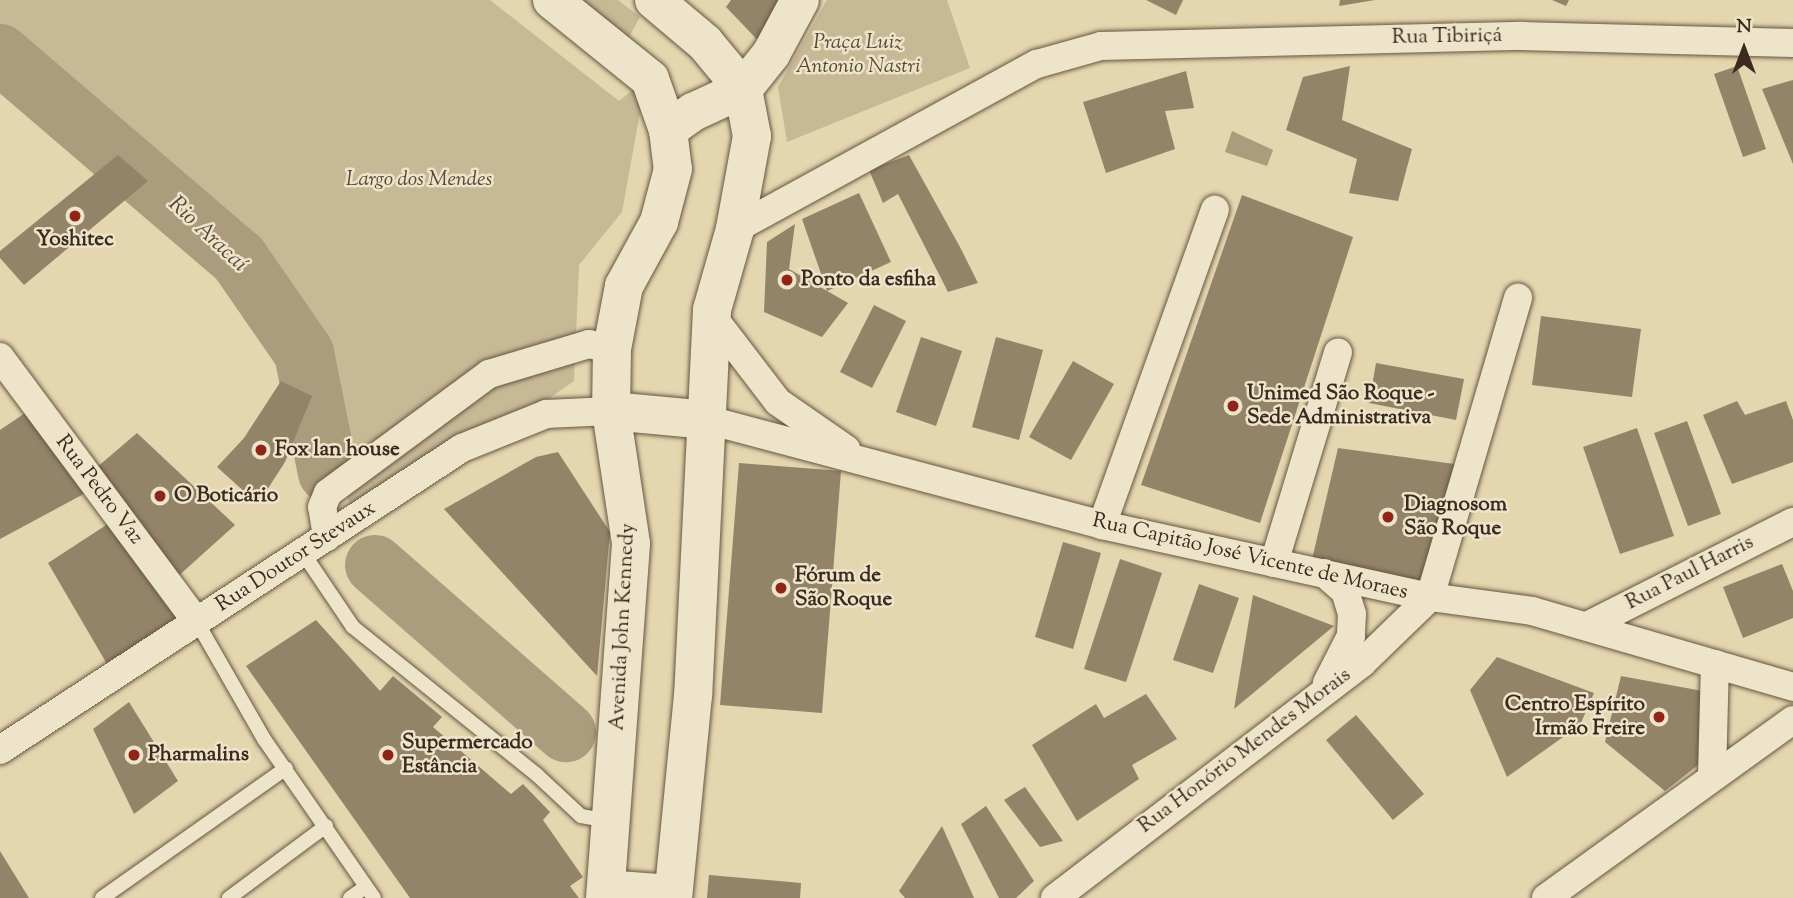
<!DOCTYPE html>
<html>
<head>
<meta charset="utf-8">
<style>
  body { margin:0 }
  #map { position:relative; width:1793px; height:898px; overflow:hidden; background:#e4d6ae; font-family:"Sorts Mill Goudy",serif }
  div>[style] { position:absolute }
  .green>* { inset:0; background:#c7b996 }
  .water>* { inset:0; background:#ab9c7d }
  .river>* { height:60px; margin:-30px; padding:0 30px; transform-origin:30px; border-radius:30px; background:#ab9c7d }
  .building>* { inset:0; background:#938469 }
  .roads { filter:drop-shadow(0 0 2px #655643) drop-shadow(0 0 2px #655643) }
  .service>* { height:14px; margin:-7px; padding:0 7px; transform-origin:7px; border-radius:7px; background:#ede4ca }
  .minor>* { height:28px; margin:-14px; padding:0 14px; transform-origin:14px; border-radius:14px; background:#ede4ca }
  .secondary>* { height:38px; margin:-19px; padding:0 19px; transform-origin:19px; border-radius:19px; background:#ede4ca }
  .dots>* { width:19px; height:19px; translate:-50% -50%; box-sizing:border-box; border:4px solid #ede4ca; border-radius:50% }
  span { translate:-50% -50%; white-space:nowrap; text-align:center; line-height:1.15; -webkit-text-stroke:5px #ede4ca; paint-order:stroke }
  .street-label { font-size:21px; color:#3b2b1f }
  .park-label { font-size:21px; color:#574737; font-style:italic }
  .poi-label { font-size:21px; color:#3b2b1f; font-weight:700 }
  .left { translate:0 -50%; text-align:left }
  .right { translate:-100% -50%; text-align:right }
  .water-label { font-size:23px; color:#574736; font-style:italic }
  .north { position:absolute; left:1709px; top:14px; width:70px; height:70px; -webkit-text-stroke:5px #ede4ca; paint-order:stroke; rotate:0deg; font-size:19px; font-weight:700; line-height:28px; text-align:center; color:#3b2b1f }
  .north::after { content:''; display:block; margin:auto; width:24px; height:32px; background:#3b2b1f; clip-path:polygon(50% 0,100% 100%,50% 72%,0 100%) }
</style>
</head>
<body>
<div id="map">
  <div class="green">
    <i style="clip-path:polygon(0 0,490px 0,619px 101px,646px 79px,622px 212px,579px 265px,574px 381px,535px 408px,355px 512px,337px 480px,312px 351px,248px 249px,0 28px)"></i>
    <i style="clip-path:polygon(577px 0,618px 0,640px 17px,628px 39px)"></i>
    <i style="clip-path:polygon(827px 0,947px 0,970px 68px,787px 142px,778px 87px)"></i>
  </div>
  <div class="water">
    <i style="clip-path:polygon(1232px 131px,1273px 150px,1267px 166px,1225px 152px)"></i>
  </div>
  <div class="river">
    <i style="left:0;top:54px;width:315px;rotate:40.6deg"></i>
    <i style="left:239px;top:259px;width:114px;rotate:55.3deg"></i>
    <i style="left:304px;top:353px;width:122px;rotate:78.7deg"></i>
    <i style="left:375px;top:565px;width:254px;rotate:41.2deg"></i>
  </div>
  <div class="building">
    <i style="clip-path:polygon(731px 0,800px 0,771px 54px,726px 7px)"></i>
    <i style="clip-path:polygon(1146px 0,1183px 0,1176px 15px)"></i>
    <i style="clip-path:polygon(1340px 0,1375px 0,1339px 6px)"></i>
    <i style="clip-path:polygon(1552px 0,1569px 0,1566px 6px)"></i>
    <i style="clip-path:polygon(1350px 66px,1342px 120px,1412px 149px,1398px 201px,1349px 193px,1357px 159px,1286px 130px,1303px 77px)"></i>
    <i style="clip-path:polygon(1737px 66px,1766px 149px,1743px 157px,1714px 74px)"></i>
    <i style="clip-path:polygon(1186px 71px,1194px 108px,1165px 111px,1175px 149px,1106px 173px,1083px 102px)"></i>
    <i style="clip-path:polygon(1793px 80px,1793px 164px,1762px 89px)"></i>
    <i style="clip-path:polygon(118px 155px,148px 181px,24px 285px,0 258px,0 251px)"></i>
    <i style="clip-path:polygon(909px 155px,960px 247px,978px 283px,948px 292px,898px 194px,883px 203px,869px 170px)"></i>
    <i style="clip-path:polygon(859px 193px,891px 262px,827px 291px,802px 219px)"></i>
    <i style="clip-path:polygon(1242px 195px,1353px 237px,1260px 523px,1141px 485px)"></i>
    <i style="clip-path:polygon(795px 224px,789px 269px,848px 303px,822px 337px,764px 312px,767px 242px)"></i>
    <i style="clip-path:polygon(874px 305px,906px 321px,872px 388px,840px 372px)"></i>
    <i style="clip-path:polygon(1541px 316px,1641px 329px,1632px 397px,1532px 385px)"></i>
    <i style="clip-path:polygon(921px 337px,962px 351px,936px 426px,896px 412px)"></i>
    <i style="clip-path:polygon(996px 337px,1043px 350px,1019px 440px,972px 427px)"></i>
    <i style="clip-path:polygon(1073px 361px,1114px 384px,1071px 460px,1029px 437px)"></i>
    <i style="clip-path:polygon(1376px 363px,1464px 379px,1456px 420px,1369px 403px)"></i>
    <i style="clip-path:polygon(281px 381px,312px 396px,285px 462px,258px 504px,217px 467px,244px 438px)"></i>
    <i style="clip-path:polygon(1737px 401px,1745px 415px,1786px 401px,1793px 420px,1793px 462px,1732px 484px,1703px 415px)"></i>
    <i style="clip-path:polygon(31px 409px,93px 489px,0 539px,0 430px)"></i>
    <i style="clip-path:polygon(1687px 421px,1721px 514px,1688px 526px,1654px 433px)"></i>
    <i style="clip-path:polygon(1637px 428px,1674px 536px,1620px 554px,1583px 447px)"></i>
    <i style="clip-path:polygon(137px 433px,235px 525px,175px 579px,96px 468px)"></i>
    <i style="clip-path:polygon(1338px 448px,1469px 466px,1430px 595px,1310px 568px)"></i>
    <i style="clip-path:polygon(558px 452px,610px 532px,597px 676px,444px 509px,536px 457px)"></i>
    <i style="clip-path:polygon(739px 463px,841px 471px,822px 713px,720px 705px)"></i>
    <i style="clip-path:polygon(114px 520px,191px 622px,111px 671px,48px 563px)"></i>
    <i style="clip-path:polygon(1063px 542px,1101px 553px,1073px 649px,1035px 637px)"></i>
    <i style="clip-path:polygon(1120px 559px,1162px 573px,1126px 682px,1084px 669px)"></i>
    <i style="clip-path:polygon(1782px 564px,1793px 591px,1793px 618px,1743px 638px,1723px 587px)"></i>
    <i style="clip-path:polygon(1199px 584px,1239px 598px,1213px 673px,1173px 660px)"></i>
    <i style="clip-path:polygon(1253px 595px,1334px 626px,1234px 709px)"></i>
    <i style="clip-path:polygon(316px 620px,380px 691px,393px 676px,442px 717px,433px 727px,511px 794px,523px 784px,550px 812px,543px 820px,583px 877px,570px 886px,579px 898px,410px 898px,246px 666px)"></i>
    <i style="clip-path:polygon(1497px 657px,1594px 693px,1580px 725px,1507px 777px,1470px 690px)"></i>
    <i style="clip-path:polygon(1621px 676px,1708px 692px,1707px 758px,1665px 791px,1605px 742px)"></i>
    <i style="clip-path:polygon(1146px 694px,1177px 739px,1132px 765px,1139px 779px,1077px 821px,1032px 745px,1096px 704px,1104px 718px)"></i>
    <i style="clip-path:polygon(129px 702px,178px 781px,134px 814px,93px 729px)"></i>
    <i style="clip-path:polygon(1356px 715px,1424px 794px,1393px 820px,1326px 740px)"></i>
    <i style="clip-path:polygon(1025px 787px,1063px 841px,1040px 847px,1004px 800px)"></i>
    <i style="clip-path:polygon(986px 806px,1034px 881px,1016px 898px,999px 898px,961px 824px)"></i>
    <i style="clip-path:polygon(942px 826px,974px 898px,905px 898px,899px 891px)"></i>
    <i style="clip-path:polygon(0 851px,29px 898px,0 898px)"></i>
    <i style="clip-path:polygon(709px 875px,801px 883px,800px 898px,707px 898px)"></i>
  </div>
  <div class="roads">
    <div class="service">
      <i style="left:303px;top:553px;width:89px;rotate:56deg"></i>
      <i style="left:353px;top:627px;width:236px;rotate:38.8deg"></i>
      <i style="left:537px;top:775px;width:60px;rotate:43deg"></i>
      <i style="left:581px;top:816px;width:28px;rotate:10deg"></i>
      <i style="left:197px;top:622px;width:135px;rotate:60.2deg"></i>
      <i style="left:264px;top:739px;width:193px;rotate:55.3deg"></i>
      <i style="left:102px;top:898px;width:225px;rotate:-35.2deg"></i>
      <i style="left:229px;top:898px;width:121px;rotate:-36.6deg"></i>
      <i style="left:350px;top:898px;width:19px;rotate:-35deg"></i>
    </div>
    <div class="minor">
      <i style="left:735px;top:229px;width:344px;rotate:-28.7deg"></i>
      <i style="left:1037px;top:64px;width:66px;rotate:-15.7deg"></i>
      <i style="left:1101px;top:46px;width:422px;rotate:-1.4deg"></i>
      <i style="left:1523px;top:36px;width:270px;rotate:1.5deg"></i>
      <i style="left:712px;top:316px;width:108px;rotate:52.5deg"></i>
      <i style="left:778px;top:402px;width:83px;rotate:34.7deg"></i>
      <i style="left:0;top:357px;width:330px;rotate:53.4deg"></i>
      <i style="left:708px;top:420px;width:408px;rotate:14.9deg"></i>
      <i style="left:1102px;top:525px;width:336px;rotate:12.4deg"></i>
      <i style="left:1430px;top:597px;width:103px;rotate:7.8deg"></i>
      <i style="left:1532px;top:611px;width:272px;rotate:16.2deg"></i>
      <i style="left:1102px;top:525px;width:335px;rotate:-70.3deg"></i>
      <i style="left:327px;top:537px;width:30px;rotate:-99deg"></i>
      <i style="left:322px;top:507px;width:15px;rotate:-67deg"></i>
      <i style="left:328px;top:493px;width:200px;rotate:-36.5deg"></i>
      <i style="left:489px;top:374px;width:104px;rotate:-16.7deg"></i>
      <i style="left:589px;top:344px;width:24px;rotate:12deg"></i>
      <i style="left:1274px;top:563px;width:220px;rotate:-73.1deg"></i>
      <i style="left:1324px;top:573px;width:28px;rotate:41deg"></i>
      <i style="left:1345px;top:591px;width:24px;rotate:73deg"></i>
      <i style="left:1352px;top:614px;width:22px;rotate:93deg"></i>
      <i style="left:1351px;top:636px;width:53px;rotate:117.1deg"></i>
      <i style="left:1587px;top:626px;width:231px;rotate:-26.8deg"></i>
      <i style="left:0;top:750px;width:552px;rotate:-33.17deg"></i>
      <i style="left:462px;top:448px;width:91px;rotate:-22deg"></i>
      <i style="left:546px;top:414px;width:65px;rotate:-2.6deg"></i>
      <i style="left:1712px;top:776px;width:112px;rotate:-88.5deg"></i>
      <i style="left:1055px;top:898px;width:387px;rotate:-37.4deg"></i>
      <i style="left:1362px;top:663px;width:95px;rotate:-44.1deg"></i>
      <i style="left:1430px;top:597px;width:312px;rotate:-73.6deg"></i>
      <i style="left:1546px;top:898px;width:304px;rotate:-35.8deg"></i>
    </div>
    <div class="secondary">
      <i style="left:552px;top:0;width:126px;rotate:38.9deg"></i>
      <i style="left:650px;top:79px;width:54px;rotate:70.6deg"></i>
      <i style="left:668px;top:130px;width:39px;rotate:83deg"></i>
      <i style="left:673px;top:169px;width:55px;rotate:104.8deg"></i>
      <i style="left:659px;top:222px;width:73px;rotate:118.7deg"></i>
      <i style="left:624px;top:286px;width:64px;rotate:100.8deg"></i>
      <i style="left:612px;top:349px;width:62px;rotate:90.9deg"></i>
      <i style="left:611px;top:411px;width:134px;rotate:81.4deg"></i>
      <i style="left:631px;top:544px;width:355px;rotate:94.2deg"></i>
      <i style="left:654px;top:0;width:67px;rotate:40.1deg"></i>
      <i style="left:705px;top:43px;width:60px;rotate:50.4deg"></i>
      <i style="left:743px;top:89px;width:48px;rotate:79.2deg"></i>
      <i style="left:752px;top:136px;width:95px;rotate:100.4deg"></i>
      <i style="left:735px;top:229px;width:84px;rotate:105.9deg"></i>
      <i style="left:712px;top:310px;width:385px;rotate:92.8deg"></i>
      <i style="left:693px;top:695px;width:204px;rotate:95.6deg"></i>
      <i style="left:668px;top:130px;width:31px;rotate:-36deg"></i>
      <i style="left:693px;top:112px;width:55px;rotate:-24.7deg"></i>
      <i style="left:743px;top:89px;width:45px;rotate:-51.3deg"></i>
      <i style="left:771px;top:54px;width:61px;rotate:-61.8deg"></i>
      <i style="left:611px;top:411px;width:97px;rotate:5.3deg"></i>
      <i style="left:606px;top:889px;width:67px;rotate:4.3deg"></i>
    </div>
  </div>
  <div class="dots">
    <i style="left:75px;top:216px;background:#8f2418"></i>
    <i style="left:787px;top:280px;background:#8f2418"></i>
    <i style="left:1233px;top:406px;background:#8f2418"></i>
    <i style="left:261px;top:450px;background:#8f2418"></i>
    <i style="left:160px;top:496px;background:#8f2418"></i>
    <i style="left:1388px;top:517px;background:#8f2418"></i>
    <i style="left:781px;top:588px;background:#8f2418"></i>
    <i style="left:1659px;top:717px;background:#8f2418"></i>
    <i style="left:134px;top:755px;background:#8f2418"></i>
    <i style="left:388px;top:755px;background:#8f2418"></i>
  </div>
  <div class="street-label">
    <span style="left:1447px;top:37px;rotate:-1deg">Rua Tibiriçá</span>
    <span style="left:99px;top:490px;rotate:53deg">Rua Pedro Vaz</span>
    <span style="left:296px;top:557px;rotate:-33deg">Rua Doutor Stevaux</span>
    <span style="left:1250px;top:557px;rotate:13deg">Rua Capitão José Vicente de Moraes</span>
    <span style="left:1690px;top:573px;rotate:-27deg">Rua Paul Harris</span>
    <span style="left:623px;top:627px;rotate:-87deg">Avenida John Kennedy</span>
    <span style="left:1245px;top:751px;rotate:-37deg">Rua Honório Mendes Morais</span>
  </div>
  <div class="park-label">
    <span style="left:858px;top:55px">Praça Luiz<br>Antonio Nastri</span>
    <span style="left:419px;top:180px">Largo dos Mendes</span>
  </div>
  <div class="poi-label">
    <span style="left:75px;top:240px">Yoshitec</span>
    <span class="left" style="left:801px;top:280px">Ponto da esfiha</span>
    <span class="left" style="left:1247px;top:406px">Unimed São Roque -<br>Sede Administrativa</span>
    <span class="left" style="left:275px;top:450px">Fox lan house</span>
    <span class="left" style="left:174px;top:496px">O Boticário</span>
    <span class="left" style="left:1404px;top:517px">Diagnosom<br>São Roque</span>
    <span class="left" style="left:795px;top:588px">Fórum de<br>São Roque</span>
    <span class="right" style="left:1645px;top:717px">Centro Espírito<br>Irmão Freire</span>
    <span class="left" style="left:402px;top:755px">Supermercado<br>Estância</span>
    <span class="left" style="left:148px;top:755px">Pharmalins</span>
  </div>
  <div class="water-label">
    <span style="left:207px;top:235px;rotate:43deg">Rio Aracaí</span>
  </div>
  <div class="north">N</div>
</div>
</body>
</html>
